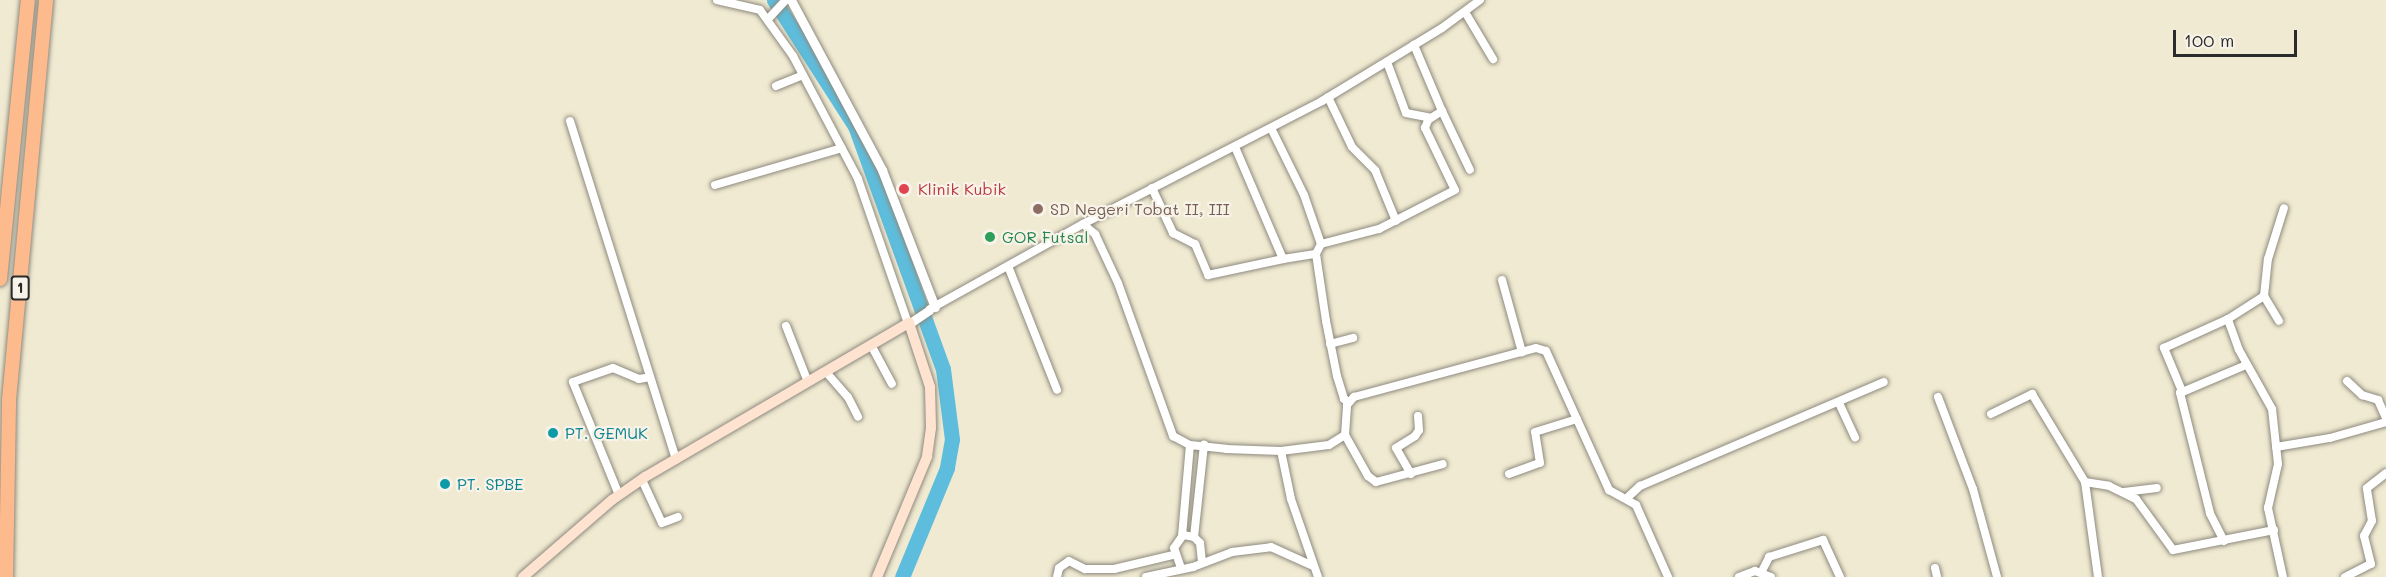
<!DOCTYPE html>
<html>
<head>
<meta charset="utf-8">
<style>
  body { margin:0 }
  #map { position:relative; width:2386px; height:577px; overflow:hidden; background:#f0ead2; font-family:Mali,sans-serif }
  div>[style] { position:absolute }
  .river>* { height:15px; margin:-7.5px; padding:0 7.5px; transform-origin:7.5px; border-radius:7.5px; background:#5ebddc }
  .roads { filter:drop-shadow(0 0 2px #8e8a7e) drop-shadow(0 0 2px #8e8a7e) }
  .minor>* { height:8px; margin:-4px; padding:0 4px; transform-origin:4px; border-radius:4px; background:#fff }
  .tertiary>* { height:9px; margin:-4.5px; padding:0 4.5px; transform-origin:4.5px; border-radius:4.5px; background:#fff }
  .secondary>* { height:10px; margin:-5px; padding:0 5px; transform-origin:5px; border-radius:5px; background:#fee3d1 }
  .motorway>* { height:14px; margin:-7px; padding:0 7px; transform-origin:7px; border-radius:7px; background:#fcba8d }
  .dots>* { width:16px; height:16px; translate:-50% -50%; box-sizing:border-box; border:3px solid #f7f3e8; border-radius:50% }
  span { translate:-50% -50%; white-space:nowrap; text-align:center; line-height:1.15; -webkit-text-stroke:4.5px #f7f3e8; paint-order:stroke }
  .shield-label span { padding:2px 4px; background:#f7f3e8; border:2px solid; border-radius:4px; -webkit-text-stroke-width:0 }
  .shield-label { font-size:15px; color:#2b2b2b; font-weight:700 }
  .health-label { font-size:16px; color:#be3a42 }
  .left { translate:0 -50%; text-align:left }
  .education-label { font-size:16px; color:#785e54 }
  .leisure-label { font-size:16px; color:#27864d }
  .culture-label { font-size:16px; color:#0d838f }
  .scale { position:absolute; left:2173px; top:30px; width:124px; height:27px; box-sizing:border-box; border:3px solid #2b2b2b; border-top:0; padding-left:8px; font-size:18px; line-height:21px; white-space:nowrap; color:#2b2b2b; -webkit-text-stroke:4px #f7f3e8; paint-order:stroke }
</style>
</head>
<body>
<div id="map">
  <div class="river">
    <i style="left:774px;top:0;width:150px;rotate:57.3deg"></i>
    <i style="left:855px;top:126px;width:258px;rotate:70.1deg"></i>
    <i style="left:943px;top:369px;width:71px;rotate:82.7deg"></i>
    <i style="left:952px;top:439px;width:29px;rotate:100deg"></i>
    <i style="left:947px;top:468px;width:118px;rotate:112.4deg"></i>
  </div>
  <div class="roads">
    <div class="minor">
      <i style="left:717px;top:0;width:44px;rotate:13.1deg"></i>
      <i style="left:760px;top:10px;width:57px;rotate:54.3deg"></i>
      <i style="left:793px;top:56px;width:139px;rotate:62.1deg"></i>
      <i style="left:858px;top:179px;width:152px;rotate:70.9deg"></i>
      <i style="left:1465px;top:12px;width:55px;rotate:59.2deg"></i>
      <i style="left:769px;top:18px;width:25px;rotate:-47deg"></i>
      <i style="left:1387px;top:62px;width:54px;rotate:69.6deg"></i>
      <i style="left:1406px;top:113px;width:25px;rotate:11deg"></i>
      <i style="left:776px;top:86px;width:29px;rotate:-22deg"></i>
      <i style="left:1328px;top:97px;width:55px;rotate:64.4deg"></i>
      <i style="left:1352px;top:147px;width:33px;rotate:45deg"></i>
      <i style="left:1375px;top:170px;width:55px;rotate:67.6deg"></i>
      <i style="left:1442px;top:111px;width:65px;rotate:64.6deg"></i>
      <i style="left:570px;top:121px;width:355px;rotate:72.6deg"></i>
      <i style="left:1271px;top:128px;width:75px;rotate:63.8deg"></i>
      <i style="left:1304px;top:195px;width:52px;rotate:70.9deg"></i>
      <i style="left:1321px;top:244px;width:11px;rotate:117deg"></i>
      <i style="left:1316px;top:254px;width:68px;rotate:81.5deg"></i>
      <i style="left:1326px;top:321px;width:56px;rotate:78.7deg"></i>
      <i style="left:1337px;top:376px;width:24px;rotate:73deg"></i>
      <i style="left:1344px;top:399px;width:6px;rotate:31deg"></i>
      <i style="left:1235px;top:147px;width:122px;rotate:66.8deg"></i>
      <i style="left:1283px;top:259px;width:33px;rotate:-9deg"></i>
      <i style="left:715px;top:185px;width:132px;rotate:-16.2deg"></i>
      <i style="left:1152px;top:188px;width:50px;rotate:65deg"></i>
      <i style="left:1173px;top:233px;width:25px;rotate:27deg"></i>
      <i style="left:1195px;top:244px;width:34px;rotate:67deg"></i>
      <i style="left:1208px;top:275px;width:77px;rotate:-12deg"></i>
      <i style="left:1083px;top:224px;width:269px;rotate:-27.2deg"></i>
      <i style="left:1322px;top:101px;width:140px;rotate:-31.3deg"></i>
      <i style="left:1442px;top:28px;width:47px;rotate:-36.4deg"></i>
      <i style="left:1321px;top:244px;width:60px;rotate:-14.5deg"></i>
      <i style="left:1379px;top:229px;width:85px;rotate:-27.2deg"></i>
      <i style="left:1455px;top:190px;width:69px;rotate:-115.8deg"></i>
      <i style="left:1425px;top:128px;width:9px;rotate:-69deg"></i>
      <i style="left:1428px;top:120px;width:17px;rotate:-33deg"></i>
      <i style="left:1442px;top:111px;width:72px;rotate:-113deg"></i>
      <i style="left:1008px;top:266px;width:133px;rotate:68.4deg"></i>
      <i style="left:1502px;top:280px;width:75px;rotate:74.5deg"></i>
      <i style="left:2264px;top:296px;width:29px;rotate:59deg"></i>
      <i style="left:930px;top:309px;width:175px;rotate:-29.1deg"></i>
      <i style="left:1083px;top:224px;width:16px;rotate:40deg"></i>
      <i style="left:1095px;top:234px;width:54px;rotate:64.9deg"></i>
      <i style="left:1118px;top:283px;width:163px;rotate:70.2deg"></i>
      <i style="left:1173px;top:436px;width:19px;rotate:28deg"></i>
      <i style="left:1190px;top:445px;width:36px;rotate:6deg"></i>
      <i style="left:1226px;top:449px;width:55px;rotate:2.1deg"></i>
      <i style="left:1281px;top:451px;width:48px;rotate:-7.1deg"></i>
      <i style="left:1329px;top:445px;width:19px;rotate:-32deg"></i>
      <i style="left:1345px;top:435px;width:30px;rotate:-86deg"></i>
      <i style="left:1347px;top:405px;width:11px;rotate:-49deg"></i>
      <i style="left:1354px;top:397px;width:188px;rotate:-15.1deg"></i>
      <i style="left:1536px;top:348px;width:10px;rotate:17deg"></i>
      <i style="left:1546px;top:351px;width:153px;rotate:65.6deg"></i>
      <i style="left:1609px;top:490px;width:31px;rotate:29deg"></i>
      <i style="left:1636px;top:505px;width:79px;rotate:66deg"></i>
      <i style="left:786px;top:326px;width:60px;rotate:68.6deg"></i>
      <i style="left:1330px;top:344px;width:24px;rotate:-15deg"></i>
      <i style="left:871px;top:345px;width:44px;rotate:61.7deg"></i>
      <i style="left:826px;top:372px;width:33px;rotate:49deg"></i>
      <i style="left:848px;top:397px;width:22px;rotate:63deg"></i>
      <i style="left:2347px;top:381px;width:21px;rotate:43deg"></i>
      <i style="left:2362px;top:395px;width:17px;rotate:17deg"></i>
      <i style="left:2378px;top:400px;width:20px;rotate:66deg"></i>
      <i style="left:2182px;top:391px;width:47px;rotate:-112.7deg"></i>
      <i style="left:2164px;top:348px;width:70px;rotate:-24.4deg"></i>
      <i style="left:1938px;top:397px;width:98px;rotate:69.2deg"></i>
      <i style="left:1973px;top:489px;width:91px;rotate:74.7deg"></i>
      <i style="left:1839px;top:403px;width:38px;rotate:65deg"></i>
      <i style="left:1991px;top:414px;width:46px;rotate:-26deg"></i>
      <i style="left:2032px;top:394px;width:103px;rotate:58.9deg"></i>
      <i style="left:2085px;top:482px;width:24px;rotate:9deg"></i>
      <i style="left:2109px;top:486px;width:30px;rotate:26deg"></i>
      <i style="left:2136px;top:499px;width:63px;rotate:54deg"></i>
      <i style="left:2173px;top:550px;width:103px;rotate:-11.2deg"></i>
      <i style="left:1345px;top:435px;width:47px;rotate:60.7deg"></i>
      <i style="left:1368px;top:476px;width:10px;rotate:37deg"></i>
      <i style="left:1376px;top:482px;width:69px;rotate:-15deg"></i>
      <i style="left:2276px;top:447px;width:55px;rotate:-9.5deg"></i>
      <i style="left:2330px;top:438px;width:58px;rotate:-15.9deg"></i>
      <i style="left:1281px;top:451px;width:49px;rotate:78.2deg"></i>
      <i style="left:1291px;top:499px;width:83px;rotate:70.9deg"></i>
      <i style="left:1411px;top:474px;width:30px;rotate:-120deg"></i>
      <i style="left:1396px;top:448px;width:22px;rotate:-32deg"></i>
      <i style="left:1415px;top:436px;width:7px;rotate:-56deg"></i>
      <i style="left:1419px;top:430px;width:14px;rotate:-94deg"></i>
      <i style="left:1509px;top:474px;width:33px;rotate:-20deg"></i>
      <i style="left:1540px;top:463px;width:31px;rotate:-99deg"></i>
      <i style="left:1535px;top:432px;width:44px;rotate:-17.2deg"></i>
      <i style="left:642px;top:480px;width:47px;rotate:65.1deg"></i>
      <i style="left:662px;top:523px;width:17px;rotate:-21deg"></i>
      <i style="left:2085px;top:482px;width:96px;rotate:82.2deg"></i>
      <i style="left:2124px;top:492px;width:33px;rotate:-7deg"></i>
      <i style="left:619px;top:495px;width:122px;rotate:-112.2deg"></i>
      <i style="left:573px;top:382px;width:42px;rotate:-19.3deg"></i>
      <i style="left:613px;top:368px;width:28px;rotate:23deg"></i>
      <i style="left:639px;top:379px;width:11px;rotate:-10deg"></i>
      <i style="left:1627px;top:498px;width:18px;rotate:-43deg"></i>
      <i style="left:1640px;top:486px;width:265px;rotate:-23.1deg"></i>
      <i style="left:1182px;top:536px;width:91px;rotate:-85deg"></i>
      <i style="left:1194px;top:537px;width:93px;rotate:-83.8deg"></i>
      <i style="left:2224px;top:541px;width:31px;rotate:-117deg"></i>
      <i style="left:2210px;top:513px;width:124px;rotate:-104deg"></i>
      <i style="left:2180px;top:393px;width:72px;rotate:-23deg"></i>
      <i style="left:1181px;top:568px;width:21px;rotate:-109deg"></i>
      <i style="left:1174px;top:548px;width:16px;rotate:-55deg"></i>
      <i style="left:1183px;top:535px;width:11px;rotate:10deg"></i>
      <i style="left:1194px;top:537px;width:8px;rotate:45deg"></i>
      <i style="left:1200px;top:543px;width:19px;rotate:84deg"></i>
      <i style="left:1935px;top:568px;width:9px;rotate:77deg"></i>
      <i style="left:1762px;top:571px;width:16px;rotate:-63deg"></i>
      <i style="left:1769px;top:557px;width:57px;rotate:-17.5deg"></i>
      <i style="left:1823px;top:540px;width:41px;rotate:65.3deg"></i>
      <i style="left:1057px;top:577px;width:9px;rotate:-77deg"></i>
      <i style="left:1059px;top:568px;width:12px;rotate:-35deg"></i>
      <i style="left:1069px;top:561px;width:18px;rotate:27deg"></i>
      <i style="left:1085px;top:569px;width:29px"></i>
      <i style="left:1114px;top:569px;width:61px;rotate:-13.3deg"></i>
      <i style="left:1146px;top:577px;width:48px;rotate:-12deg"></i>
      <i style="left:1193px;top:567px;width:42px;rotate:-21deg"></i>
      <i style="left:1232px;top:552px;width:39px;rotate:-7deg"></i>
      <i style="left:1271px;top:547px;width:44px;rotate:24.2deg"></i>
      <i style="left:1739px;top:577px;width:17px;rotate:-21deg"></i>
      <i style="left:1755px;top:571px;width:17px;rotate:21deg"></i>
      <i style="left:2283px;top:577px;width:71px;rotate:-102.3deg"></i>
      <i style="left:2268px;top:508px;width:45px;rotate:-77.2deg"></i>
      <i style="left:2278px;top:464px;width:55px;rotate:-96.2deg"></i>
      <i style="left:2272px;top:409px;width:68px;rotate:-119.2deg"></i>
      <i style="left:2239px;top:350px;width:33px;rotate:-110deg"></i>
      <i style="left:2228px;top:319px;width:43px;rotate:-32.6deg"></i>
      <i style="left:2264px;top:296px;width:37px;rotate:-84deg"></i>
      <i style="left:2268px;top:259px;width:53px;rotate:-72.6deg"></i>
      <i style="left:2345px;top:577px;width:29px;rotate:-27deg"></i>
      <i style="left:2371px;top:564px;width:29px;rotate:-104deg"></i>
      <i style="left:2364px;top:536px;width:17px;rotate:-62deg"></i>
      <i style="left:2372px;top:521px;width:33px;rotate:-99deg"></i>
      <i style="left:2367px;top:488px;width:24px;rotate:-38deg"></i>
    </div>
    <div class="tertiary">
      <i style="left:791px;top:0;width:193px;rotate:61.8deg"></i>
      <i style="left:882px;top:170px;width:147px;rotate:68.9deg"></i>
      <i style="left:910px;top:323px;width:23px;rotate:-34deg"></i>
    </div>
    <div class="secondary">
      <i style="left:523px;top:577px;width:118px;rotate:-40.9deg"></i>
      <i style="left:612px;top:500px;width:40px;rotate:-34.9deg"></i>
      <i style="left:645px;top:477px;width:306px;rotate:-30.3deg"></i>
      <i style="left:909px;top:323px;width:67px;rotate:71.8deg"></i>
      <i style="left:930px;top:387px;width:41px;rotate:88.6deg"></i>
      <i style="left:931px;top:428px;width:29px;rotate:98deg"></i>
      <i style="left:927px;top:457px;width:130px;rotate:112.6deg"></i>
    </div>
    <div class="motorway">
      <i style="left:0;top:279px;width:280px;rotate:-84.3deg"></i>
      <i style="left:6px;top:577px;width:177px;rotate:-89deg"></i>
      <i style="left:9px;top:400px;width:402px;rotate:-84.7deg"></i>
    </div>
  </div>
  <div class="dots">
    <i style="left:904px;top:189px;background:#e0444e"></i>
    <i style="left:1038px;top:209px;background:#8d6e63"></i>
    <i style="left:990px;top:237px;background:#2e9e5b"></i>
    <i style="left:553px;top:433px;background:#0f9aa8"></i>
    <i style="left:445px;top:484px;background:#0f9aa8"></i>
  </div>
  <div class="shield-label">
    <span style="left:20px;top:288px">1</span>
  </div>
  <div class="health-label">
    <span class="left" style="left:918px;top:189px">Klinik Kubik</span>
  </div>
  <div class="education-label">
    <span class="left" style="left:1050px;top:209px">SD Negeri Tobat II, III</span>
  </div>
  <div class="leisure-label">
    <span class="left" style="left:1002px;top:237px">GOR Futsal</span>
  </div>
  <div class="culture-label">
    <span class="left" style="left:565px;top:433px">PT. GEMUK</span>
    <span class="left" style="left:457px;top:484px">PT. SPBE</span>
  </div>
  <div class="scale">100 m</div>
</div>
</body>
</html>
